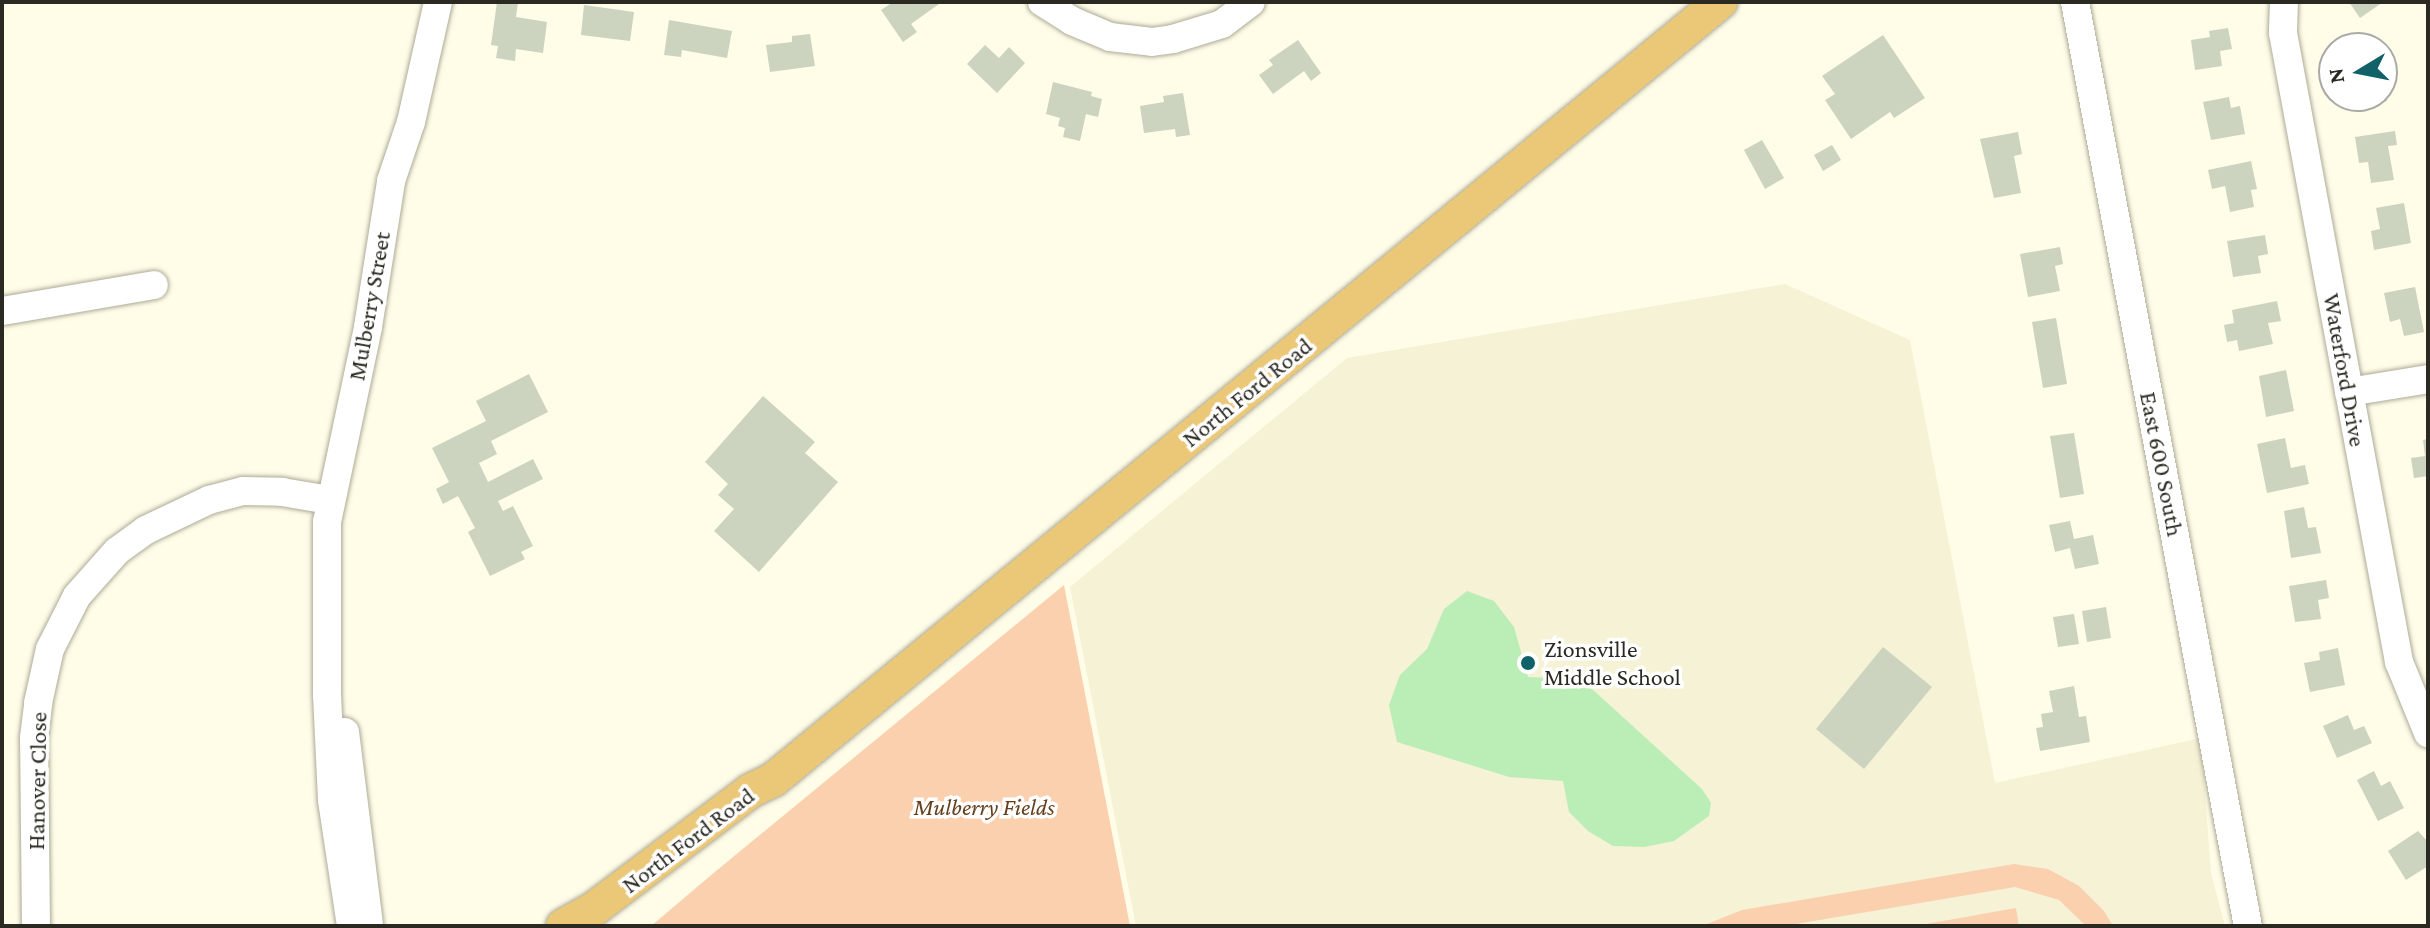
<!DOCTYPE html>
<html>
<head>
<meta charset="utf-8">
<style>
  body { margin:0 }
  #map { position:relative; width:2430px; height:928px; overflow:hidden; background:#fffde8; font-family:"Crimson Pro",serif }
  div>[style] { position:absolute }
  .built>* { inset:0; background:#f5f2d5 }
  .green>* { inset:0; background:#fad0af }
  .water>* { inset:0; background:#baeeb6 }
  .building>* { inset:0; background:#ccd3bf }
  .roads { filter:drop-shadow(0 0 2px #adab98) drop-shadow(0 0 2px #adab98) }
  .minor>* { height:28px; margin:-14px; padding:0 14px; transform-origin:14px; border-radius:14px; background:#fff }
  .major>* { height:34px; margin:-17px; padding:0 17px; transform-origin:17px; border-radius:17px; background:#ebc778 }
  .dots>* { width:22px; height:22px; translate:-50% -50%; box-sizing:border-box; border:4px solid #fff; border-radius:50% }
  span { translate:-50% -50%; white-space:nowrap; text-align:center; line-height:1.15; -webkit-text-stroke:7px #fff; paint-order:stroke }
  .street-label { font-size:24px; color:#2b2a22 }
  .poi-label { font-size:24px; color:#2b2a22 }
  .left { translate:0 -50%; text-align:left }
  .park-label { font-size:24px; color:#663f1c; font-style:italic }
  .frame { position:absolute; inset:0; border:4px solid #2b2a22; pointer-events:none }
  .north { position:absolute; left:2318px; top:32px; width:80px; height:80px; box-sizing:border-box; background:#fff; border:2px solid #aaaaa7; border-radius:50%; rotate:260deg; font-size:22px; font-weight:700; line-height:32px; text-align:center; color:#2b2a22 }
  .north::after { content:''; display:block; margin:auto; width:28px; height:36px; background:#116168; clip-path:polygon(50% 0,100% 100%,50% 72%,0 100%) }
</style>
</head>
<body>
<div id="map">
  <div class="built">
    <i style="clip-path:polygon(1785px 284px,1910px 340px,1995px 783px,2201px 738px,2211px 873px,2225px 926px,1136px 926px,1070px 587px,1347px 358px)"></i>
  </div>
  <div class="green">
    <i style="clip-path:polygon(1064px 585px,1130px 926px,651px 926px,716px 871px)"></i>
    <i style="clip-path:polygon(2014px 864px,2048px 869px,2079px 886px,2104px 911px,2113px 926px,2086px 926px,2059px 900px,2015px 887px,1784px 926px,1702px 926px,1742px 910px)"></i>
    <i style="clip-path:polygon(2016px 908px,2019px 926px,1915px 926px)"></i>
  </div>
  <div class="water">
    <i style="clip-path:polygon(1467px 591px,1494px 601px,1514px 627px,1528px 677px,1581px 679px,1702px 789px,1711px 803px,1709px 816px,1674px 841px,1644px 847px,1613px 846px,1588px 831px,1569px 812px,1563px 781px,1509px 777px,1397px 742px,1389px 705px,1400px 675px,1427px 649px,1444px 609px)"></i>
  </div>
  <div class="building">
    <i style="clip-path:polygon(497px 2px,518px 2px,516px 17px,547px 22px,543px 53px,516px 49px,515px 61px,496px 58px,498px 46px,491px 45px)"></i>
    <i style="clip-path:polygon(893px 2px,937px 2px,939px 4px,911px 24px,917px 32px,903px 42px,881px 10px)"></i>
    <i style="clip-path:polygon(2349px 2px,2383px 2px,2360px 18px)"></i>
    <i style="clip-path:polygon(584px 5px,634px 12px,630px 41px,581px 35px)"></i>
    <i style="clip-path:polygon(669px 20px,732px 31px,727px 58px,682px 50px,681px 57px,664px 55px)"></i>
    <i style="clip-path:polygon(2228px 28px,2232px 49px,2220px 51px,2222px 66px,2195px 70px,2191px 40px,2210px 37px,2209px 31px)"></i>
    <i style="clip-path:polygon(810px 34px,815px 66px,770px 72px,766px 45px,792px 42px,792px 36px)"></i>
    <i style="clip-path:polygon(1883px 35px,1925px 98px,1894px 118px,1890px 112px,1851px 139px,1825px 100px,1835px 94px,1822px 76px)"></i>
    <i style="clip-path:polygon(1298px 40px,1321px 73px,1311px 81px,1304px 71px,1273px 94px,1259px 75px,1273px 65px,1269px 60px)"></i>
    <i style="clip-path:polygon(985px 45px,999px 58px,1009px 47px,1025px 63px,997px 93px,967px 64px)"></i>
    <i style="clip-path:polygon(2384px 79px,2387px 101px,2350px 107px,2348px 96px,2382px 96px)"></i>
    <i style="clip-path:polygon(1053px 82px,1092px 92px,1091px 96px,1102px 99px,1098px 117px,1086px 114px,1080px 141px,1063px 137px,1065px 128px,1058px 126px,1060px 118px,1046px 114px)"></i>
    <i style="clip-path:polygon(1183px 93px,1190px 135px,1176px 137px,1175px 129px,1144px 133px,1140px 106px,1164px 102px,1163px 96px)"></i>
    <i style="clip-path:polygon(2229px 97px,2231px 108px,2240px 106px,2245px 134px,2211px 140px,2203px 102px)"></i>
    <i style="clip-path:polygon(2395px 131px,2397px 145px,2388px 146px,2394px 180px,2371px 183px,2368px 162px,2359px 163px,2355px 137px)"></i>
    <i style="clip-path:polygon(2018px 132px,2022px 154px,2014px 156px,2021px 193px,1994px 198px,1980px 139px)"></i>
    <i style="clip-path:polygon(1762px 140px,1784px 178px,1765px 189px,1744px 150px)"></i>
    <i style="clip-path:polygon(1832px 145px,1841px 160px,1823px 171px,1814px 155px)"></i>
    <i style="clip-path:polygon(2251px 161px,2257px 189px,2251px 190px,2254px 207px,2230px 212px,2225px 186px,2212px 189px,2208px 170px)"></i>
    <i style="clip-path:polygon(2404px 203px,2411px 243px,2374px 250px,2371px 231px,2380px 229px,2376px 208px)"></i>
    <i style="clip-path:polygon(2265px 235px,2268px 254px,2258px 256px,2261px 273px,2233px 277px,2227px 241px)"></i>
    <i style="clip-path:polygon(2060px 247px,2063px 264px,2055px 266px,2060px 291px,2028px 297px,2020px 254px)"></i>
    <i style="clip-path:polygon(2415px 287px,2424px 332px,2404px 336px,2400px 319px,2390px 322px,2384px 293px)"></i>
    <i style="clip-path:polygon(2277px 301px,2281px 321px,2268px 323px,2273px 344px,2239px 351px,2237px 340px,2227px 342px,2224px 325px,2234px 323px,2232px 310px)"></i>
    <i style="clip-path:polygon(2056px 318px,2067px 384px,2043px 388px,2032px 322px)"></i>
    <i style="clip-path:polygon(2286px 370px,2294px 411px,2266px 417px,2259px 376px)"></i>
    <i style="clip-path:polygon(529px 374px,548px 412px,491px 441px,497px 454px,479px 463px,488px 482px,533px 459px,543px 479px,498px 501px,503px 511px,513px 506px,533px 546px,521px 552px,525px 559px,490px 576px,468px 532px,475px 528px,458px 496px,443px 504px,436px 489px,449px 482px,432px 448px,486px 421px,476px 401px)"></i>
    <i style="clip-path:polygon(763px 396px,815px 442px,805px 453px,838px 482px,759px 572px,714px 531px,734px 509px,718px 495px,728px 484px,705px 462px)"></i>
    <i style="clip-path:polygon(2074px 433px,2084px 494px,2060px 498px,2050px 436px)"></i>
    <i style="clip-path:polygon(2285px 438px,2291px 468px,2305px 465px,2309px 484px,2267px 493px,2257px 444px)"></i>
    <i style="clip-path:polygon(2428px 439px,2428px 476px,2414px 478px,2411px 458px,2425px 456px,2423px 440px)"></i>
    <i style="clip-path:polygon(2304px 507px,2308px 528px,2316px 527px,2321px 553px,2291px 558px,2284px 511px)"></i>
    <i style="clip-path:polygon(2070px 521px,2074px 539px,2093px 535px,2099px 564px,2075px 569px,2070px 548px,2055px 552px,2049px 525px)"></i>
    <i style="clip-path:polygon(2326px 580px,2329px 598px,2318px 600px,2321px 619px,2295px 622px,2289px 586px)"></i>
    <i style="clip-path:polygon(2106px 607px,2111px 638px,2087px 642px,2082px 611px)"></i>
    <i style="clip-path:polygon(2074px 614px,2079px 644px,2058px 647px,2053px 617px)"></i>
    <i style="clip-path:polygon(1883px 647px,1932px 687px,1864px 769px,1816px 729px)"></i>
    <i style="clip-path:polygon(2338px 648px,2345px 685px,2310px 692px,2304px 663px,2320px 660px,2319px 652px)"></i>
    <i style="clip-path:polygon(2074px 686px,2079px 717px,2086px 716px,2090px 742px,2040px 751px,2036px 728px,2043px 727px,2041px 714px,2053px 712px,2049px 691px)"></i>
    <i style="clip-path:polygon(2348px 715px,2354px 730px,2364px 726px,2372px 743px,2337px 758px,2323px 726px)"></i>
    <i style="clip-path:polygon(2374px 771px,2381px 786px,2390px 781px,2404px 808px,2378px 821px,2357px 780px)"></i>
    <i style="clip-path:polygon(2418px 831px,2428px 842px,2428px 866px,2406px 880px,2388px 851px)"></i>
  </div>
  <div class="roads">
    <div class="minor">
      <i style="left:1042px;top:2px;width:36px;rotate:32deg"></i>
      <i style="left:1072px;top:21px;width:41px;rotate:22.8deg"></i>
      <i style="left:1110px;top:37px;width:42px;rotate:6.8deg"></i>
      <i style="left:1152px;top:42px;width:21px;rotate:-8deg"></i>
      <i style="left:1173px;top:39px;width:51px;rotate:-17deg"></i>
      <i style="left:1222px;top:24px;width:36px;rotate:-37deg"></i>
      <i style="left:2075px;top:2px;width:940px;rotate:79.4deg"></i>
      <i style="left:2284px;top:2px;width:31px;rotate:92deg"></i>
      <i style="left:2283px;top:33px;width:640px;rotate:79.55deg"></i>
      <i style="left:2399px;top:662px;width:77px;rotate:67.8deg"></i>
      <i style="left:2px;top:311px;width:154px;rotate:-9.7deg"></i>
      <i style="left:2349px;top:392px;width:80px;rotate:-9.3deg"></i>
      <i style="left:345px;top:732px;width:195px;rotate:82.9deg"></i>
      <i style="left:36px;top:926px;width:188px;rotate:-90.6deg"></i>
      <i style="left:34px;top:738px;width:35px;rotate:-83deg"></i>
      <i style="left:38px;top:703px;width:55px;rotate:-77.5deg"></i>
      <i style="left:50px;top:649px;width:59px;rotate:-63deg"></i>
      <i style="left:77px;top:596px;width:60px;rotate:-48.4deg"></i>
      <i style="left:117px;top:551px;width:36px;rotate:-36deg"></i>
      <i style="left:146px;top:530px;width:70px;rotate:-25.5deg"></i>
      <i style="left:209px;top:500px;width:35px;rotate:-15deg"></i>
      <i style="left:243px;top:491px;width:39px;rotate:1deg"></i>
      <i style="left:282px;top:492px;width:49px;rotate:9.5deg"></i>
      <i style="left:351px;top:926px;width:127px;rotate:-98.6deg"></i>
      <i style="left:332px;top:800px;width:106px;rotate:-92.7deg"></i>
      <i style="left:327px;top:694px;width:172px;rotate:-90deg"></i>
      <i style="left:327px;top:522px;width:199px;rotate:-78.1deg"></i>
      <i style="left:368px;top:327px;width:148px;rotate:-81deg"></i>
      <i style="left:391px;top:181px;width:62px;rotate:-71.3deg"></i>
      <i style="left:411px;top:122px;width:123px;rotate:-77.3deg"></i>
    </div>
    <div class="major">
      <i style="left:563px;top:926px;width:37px;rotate:-29deg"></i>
      <i style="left:595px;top:908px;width:194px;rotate:-37deg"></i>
      <i style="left:750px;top:791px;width:25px;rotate:-26deg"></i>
      <i style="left:773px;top:780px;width:1226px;rotate:-39.4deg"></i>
    </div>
  </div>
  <div class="dots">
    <i style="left:1528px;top:663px;background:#116168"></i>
  </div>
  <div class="street-label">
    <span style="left:369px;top:306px;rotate:-80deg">Mulberry Street</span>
    <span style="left:2345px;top:370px;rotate:80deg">Waterford Drive</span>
    <span style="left:1247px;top:392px;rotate:-39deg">North Ford Road</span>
    <span style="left:2162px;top:464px;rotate:79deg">East 600 South</span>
    <span style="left:37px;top:781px;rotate:-89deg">Hanover Close</span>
    <span style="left:688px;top:840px;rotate:-37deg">North Ford Road</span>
  </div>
  <div class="poi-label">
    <span class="left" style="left:1544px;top:663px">Zionsville<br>Middle School</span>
  </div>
  <div class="park-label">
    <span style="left:984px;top:807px">Mulberry Fields</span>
  </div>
  <div class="frame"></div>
  <div class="north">N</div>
</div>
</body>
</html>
